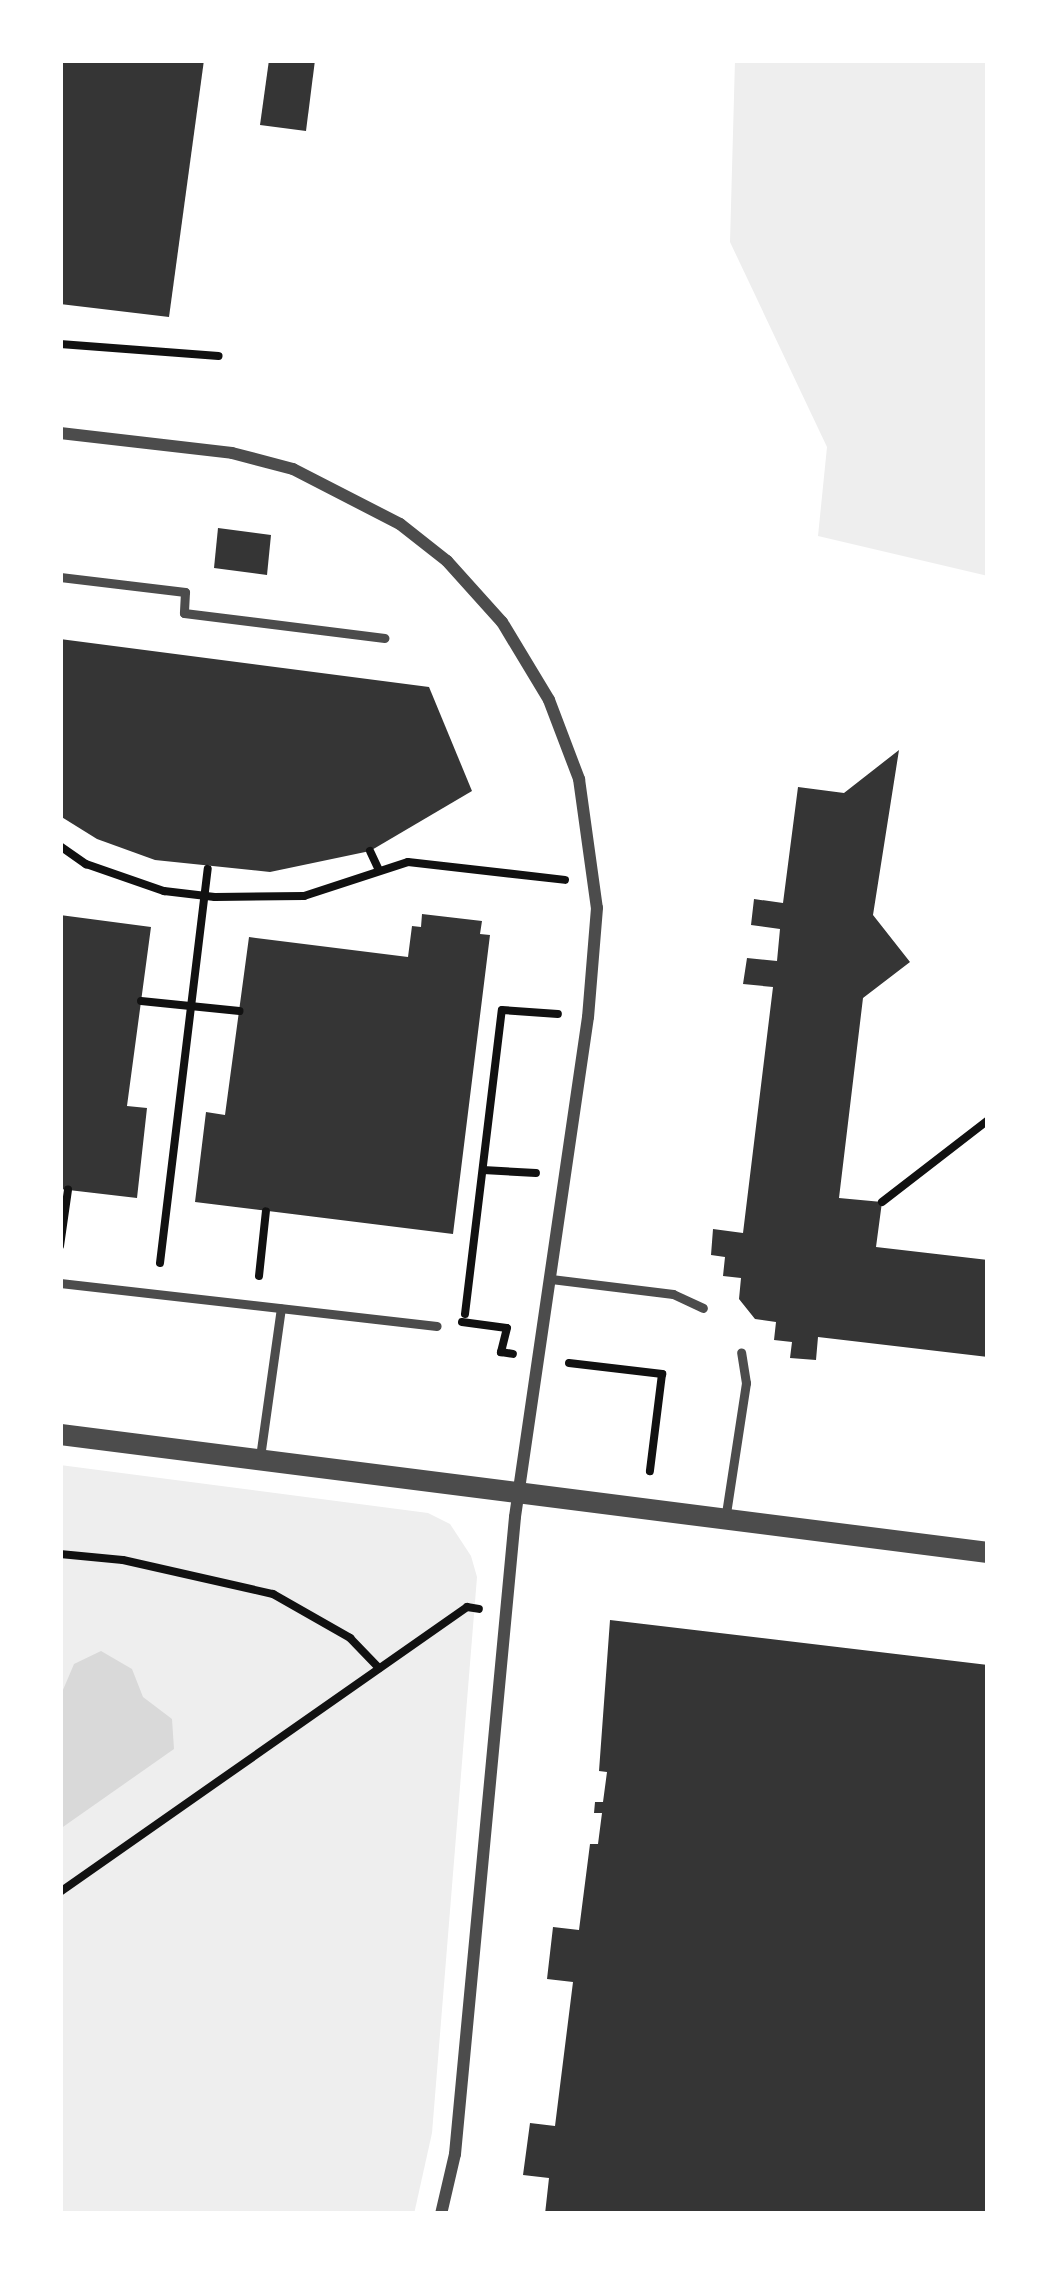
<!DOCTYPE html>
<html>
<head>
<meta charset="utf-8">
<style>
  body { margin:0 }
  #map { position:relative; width:1048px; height:2274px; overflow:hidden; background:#fff; font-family:"Fira Sans Condensed",sans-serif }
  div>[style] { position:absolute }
  .green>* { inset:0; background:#eee }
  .water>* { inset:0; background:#d9d9d9 }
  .building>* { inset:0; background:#353535 }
  .path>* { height:8px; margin:-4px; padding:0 4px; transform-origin:4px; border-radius:4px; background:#111 }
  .service>* { height:9px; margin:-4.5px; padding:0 4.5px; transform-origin:4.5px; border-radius:4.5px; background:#4c4c4c }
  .minor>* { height:12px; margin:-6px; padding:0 6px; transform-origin:6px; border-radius:6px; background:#4c4c4c }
  .tertiary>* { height:21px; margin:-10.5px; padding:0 10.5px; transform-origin:10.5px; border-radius:10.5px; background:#4c4c4c }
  span { translate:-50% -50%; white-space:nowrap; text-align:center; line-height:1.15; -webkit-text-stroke:12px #fff; paint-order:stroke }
  .frame { position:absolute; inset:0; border:63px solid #fff; pointer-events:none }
</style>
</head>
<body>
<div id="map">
  <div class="green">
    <i style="clip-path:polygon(735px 60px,988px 60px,988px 576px,818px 536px,827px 447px,730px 242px)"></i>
    <i style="clip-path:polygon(60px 1465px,428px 1513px,450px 1524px,471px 1556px,477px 1577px,432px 2133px,414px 2214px,60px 2214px)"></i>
  </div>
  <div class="water">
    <i style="clip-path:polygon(101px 1651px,132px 1669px,143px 1697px,172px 1719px,174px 1749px,60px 1829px,60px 1697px,74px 1664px)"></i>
  </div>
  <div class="building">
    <i style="clip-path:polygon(60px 60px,204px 60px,169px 317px,60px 304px)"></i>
    <i style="clip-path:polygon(269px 60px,315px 60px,306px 131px,260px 125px)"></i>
    <i style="clip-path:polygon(218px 528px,271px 535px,267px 575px,214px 568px)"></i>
    <i style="clip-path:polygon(60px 639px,429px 687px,472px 791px,370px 851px,270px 872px,155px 860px,97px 839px,60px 816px)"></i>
    <i style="clip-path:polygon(899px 750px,873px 915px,910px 962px,863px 998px,839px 1198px,882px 1202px,876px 1247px,988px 1260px,988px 1357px,818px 1337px,816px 1360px,790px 1358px,792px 1342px,774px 1340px,776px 1322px,755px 1319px,739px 1299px,741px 1278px,723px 1276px,725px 1257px,711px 1255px,713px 1229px,743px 1233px,773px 987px,743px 984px,747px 958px,777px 961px,780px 929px,751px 925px,754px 899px,783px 903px,798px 787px,844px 793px)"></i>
    <i style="clip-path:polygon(422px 914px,482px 921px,480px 934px,490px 935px,453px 1234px,195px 1202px,206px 1112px,225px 1115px,249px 937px,408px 957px,412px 926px,421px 927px)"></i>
    <i style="clip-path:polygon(60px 915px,151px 927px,127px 1106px,147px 1108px,137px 1198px,60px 1189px)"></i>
    <i style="clip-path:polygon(610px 1620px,988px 1665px,988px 2214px,545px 2214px,549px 2178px,523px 2175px,530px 2123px,555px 2126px,573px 1982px,547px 1979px,553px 1927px,579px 1930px,590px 1844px,598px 1844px,602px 1813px,594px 1813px,595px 1802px,603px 1802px,607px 1772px,599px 1771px)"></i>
  </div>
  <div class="path">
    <i style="left:60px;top:344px;width:159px;rotate:4.3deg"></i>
    <i style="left:60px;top:846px;width:32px;rotate:35deg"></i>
    <i style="left:86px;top:864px;width:83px;rotate:19.1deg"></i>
    <i style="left:164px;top:891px;width:51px;rotate:6.7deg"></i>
    <i style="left:215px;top:897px;width:89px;rotate:-0.6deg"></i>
    <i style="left:304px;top:896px;width:109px;rotate:-18.1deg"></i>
    <i style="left:408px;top:862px;width:158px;rotate:6.5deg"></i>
    <i style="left:370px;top:851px;width:21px;rotate:65deg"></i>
    <i style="left:141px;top:1001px;width:99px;rotate:5.8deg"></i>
    <i style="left:483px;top:1170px;width:53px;rotate:3.2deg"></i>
    <i style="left:882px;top:1202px;width:134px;rotate:-37.7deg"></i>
    <i style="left:60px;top:1246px;width:57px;rotate:-81.9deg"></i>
    <i style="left:160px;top:1263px;width:397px;rotate:-83.1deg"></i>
    <i style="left:259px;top:1276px;width:65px;rotate:-83.9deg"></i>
    <i style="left:465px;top:1314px;width:306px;rotate:-83.1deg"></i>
    <i style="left:502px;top:1010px;width:56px;rotate:4.1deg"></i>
    <i style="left:462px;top:1322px;width:45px;rotate:7.6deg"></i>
    <i style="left:507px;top:1328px;width:25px;rotate:104deg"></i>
    <i style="left:501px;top:1352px;width:12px;rotate:9deg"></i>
    <i style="left:569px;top:1363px;width:94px;rotate:6.7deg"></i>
    <i style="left:662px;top:1374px;width:98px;rotate:97.1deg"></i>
    <i style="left:60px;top:1554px;width:63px;rotate:5.4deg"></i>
    <i style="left:123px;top:1560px;width:154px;rotate:12.8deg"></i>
    <i style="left:273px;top:1594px;width:89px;rotate:29.7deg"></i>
    <i style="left:350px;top:1638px;width:42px;rotate:46deg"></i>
    <i style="left:60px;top:1892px;width:497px;rotate:-35deg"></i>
    <i style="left:467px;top:1607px;width:12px;rotate:9deg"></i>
  </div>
  <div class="service">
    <i style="left:60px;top:577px;width:126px;rotate:6.8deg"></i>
    <i style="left:185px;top:592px;width:21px;rotate:93deg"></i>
    <i style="left:184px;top:613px;width:202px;rotate:7.1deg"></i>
    <i style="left:551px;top:1279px;width:123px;rotate:7deg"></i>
    <i style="left:673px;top:1294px;width:33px;rotate:25deg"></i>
    <i style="left:60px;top:1283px;width:379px;rotate:6.5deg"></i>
    <i style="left:260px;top:1457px;width:150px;rotate:-82deg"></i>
    <i style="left:725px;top:1520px;width:139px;rotate:-81.3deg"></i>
    <i style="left:746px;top:1383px;width:31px;rotate:-99deg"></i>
  </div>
  <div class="minor">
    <i style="left:60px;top:433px;width:173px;rotate:6.6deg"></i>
    <i style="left:232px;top:453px;width:63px;rotate:14.7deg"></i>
    <i style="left:293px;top:469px;width:120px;rotate:27.2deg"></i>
    <i style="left:400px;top:524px;width:60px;rotate:38.2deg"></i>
    <i style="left:447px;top:561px;width:82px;rotate:48deg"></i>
    <i style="left:502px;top:622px;width:91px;rotate:58.9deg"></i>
    <i style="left:549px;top:700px;width:85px;rotate:69.2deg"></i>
    <i style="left:579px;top:779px;width:130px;rotate:82.1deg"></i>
    <i style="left:597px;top:908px;width:109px;rotate:94.7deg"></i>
    <i style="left:588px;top:1017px;width:505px;rotate:98.31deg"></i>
    <i style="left:515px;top:1517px;width:640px;rotate:95.38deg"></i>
    <i style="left:455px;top:2154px;width:62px;rotate:103.1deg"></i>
  </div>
  <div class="tertiary">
    <i style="left:60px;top:1434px;width:935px;rotate:7.25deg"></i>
  </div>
  <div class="frame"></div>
</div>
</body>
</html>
